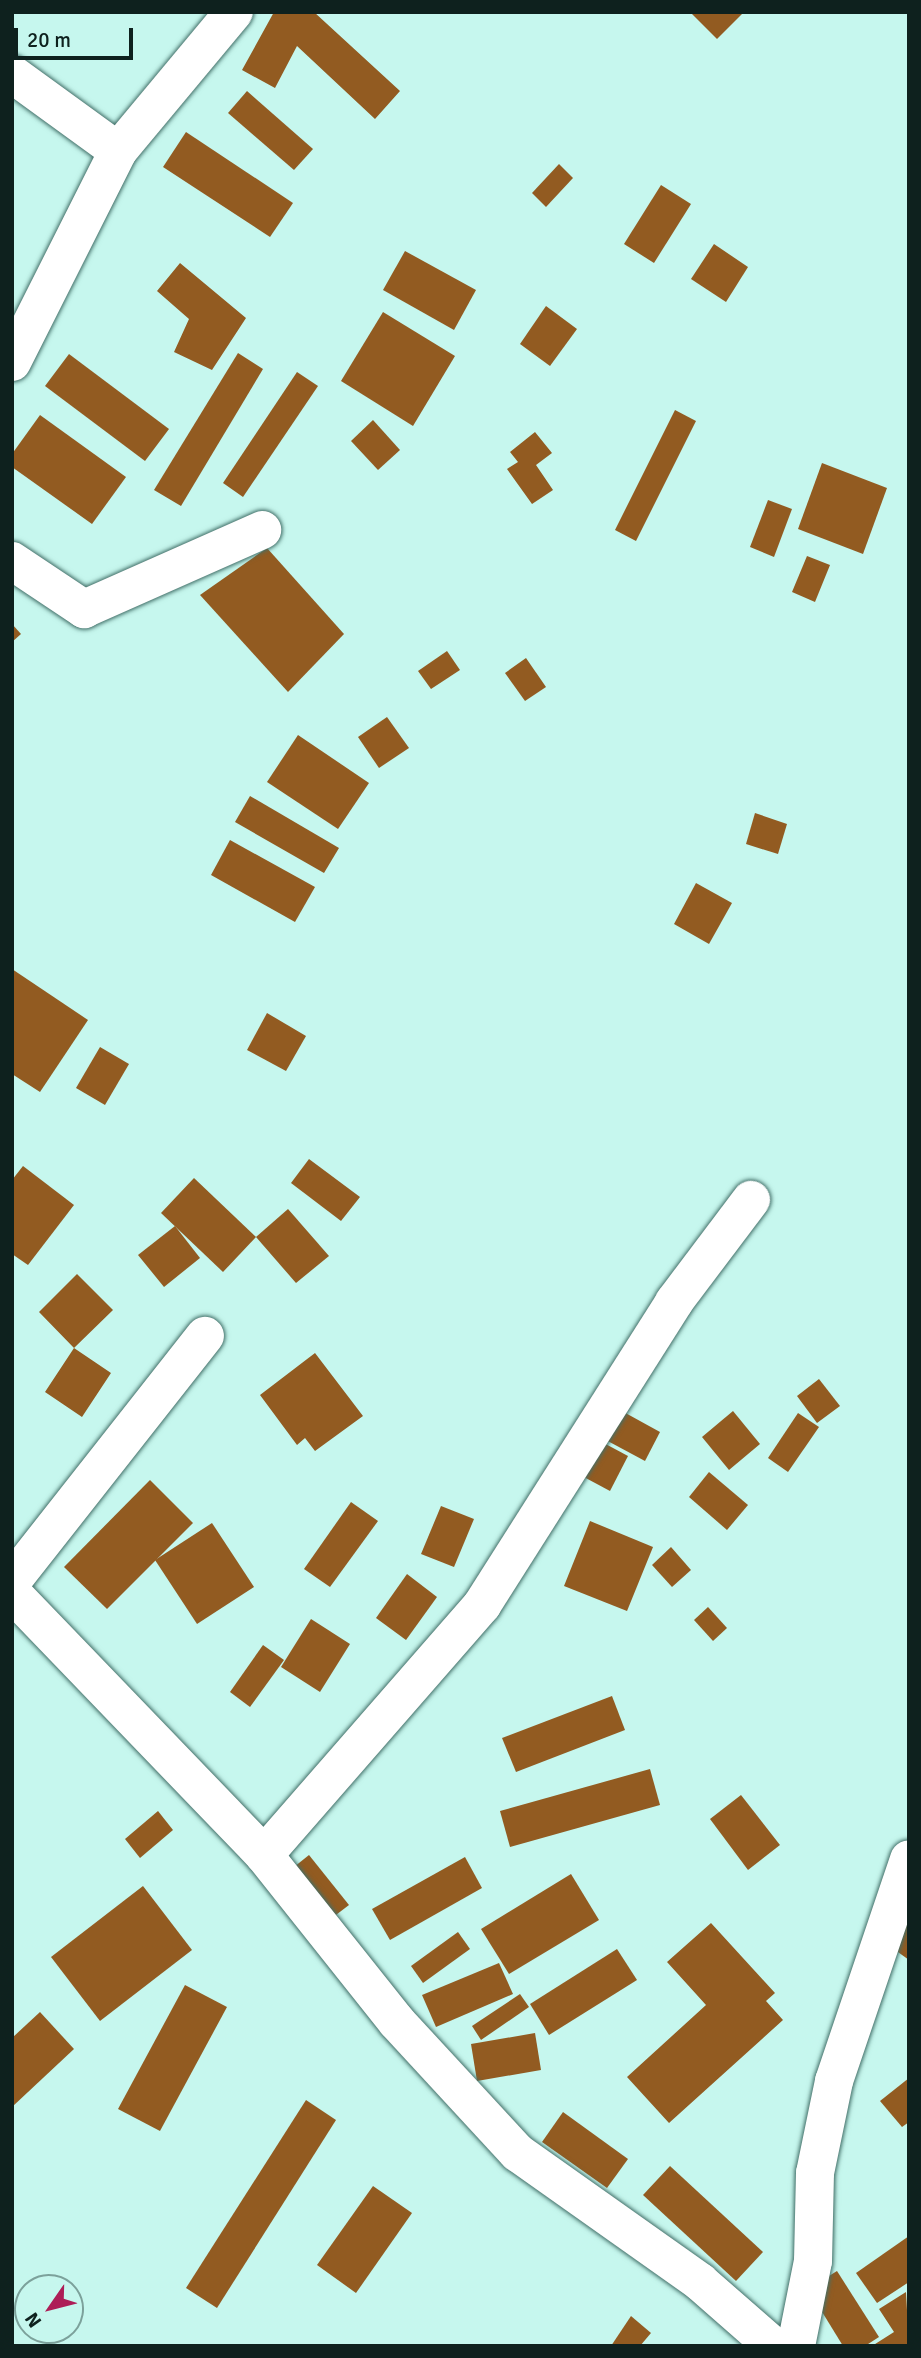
<!DOCTYPE html>
<html>
<head>
<meta charset="utf-8">
<style>
  body { margin:0 }
  #map { position:relative; width:921px; height:2358px; overflow:hidden; background:#c6f7ee; font-family:Signika,sans-serif }
  div>[style] { position:absolute }
  .building>* { inset:0; background:#925b21 }
  .roads { filter:drop-shadow(0 0 2px #426f68) drop-shadow(0 0 2px #426f68) }
  .minor>* { height:38px; margin:-19px; padding:0 19px; transform-origin:19px; border-radius:19px; background:#fff }
  span { translate:-50% -50%; white-space:nowrap; text-align:center; line-height:1.15; -webkit-text-stroke:7px #c6f7ee; paint-order:stroke }
  .frame { position:absolute; inset:0; border:14px solid #0e211e; pointer-events:none }
  .north { position:absolute; left:14px; top:2274px; width:70px; height:70px; box-sizing:border-box; background:#c6f7ee; border:2px solid #7ca19b; border-radius:50%; rotate:235deg; font-size:19px; font-weight:700; line-height:28px; text-align:center; color:#0e211e }
  .north::after { content:''; display:block; margin:auto; width:24px; height:32px; background:#ad1e57; clip-path:polygon(50% 0,100% 100%,50% 72%,0 100%) }
  .scale { position:absolute; left:14px; top:28px; width:119px; height:32px; box-sizing:border-box; border:4px solid #0e211e; border-top:0; padding-left:9px; font-size:21px; line-height:24px; white-space:nowrap; color:#0e211e; -webkit-text-stroke:5px #c6f7ee; paint-order:stroke }
</style>
</head>
<body>
<div id="map">
  <div class="building">
    <i style="clip-path:polygon(274px 12px,314px 12px,400px 91px,375px 119px,297px 46px,275px 88px,242px 70px)"></i>
    <i style="clip-path:polygon(690px 12px,744px 12px,717px 39px)"></i>
    <i style="clip-path:polygon(247px 91px,313px 149px,294px 170px,228px 113px)"></i>
    <i style="clip-path:polygon(186px 132px,293px 203px,270px 237px,163px 167px)"></i>
    <i style="clip-path:polygon(559px 164px,573px 178px,546px 207px,532px 193px)"></i>
    <i style="clip-path:polygon(661px 185px,691px 204px,654px 263px,624px 244px)"></i>
    <i style="clip-path:polygon(714px 244px,748px 267px,726px 302px,691px 279px)"></i>
    <i style="clip-path:polygon(405px 251px,476px 290px,454px 330px,383px 290px)"></i>
    <i style="clip-path:polygon(180px 263px,246px 318px,212px 370px,174px 352px,189px 319px,157px 291px)"></i>
    <i style="clip-path:polygon(546px 306px,577px 329px,550px 366px,520px 344px)"></i>
    <i style="clip-path:polygon(383px 312px,455px 356px,413px 426px,341px 381px)"></i>
    <i style="clip-path:polygon(238px 353px,263px 369px,181px 506px,154px 490px)"></i>
    <i style="clip-path:polygon(69px 354px,169px 429px,145px 461px,45px 386px)"></i>
    <i style="clip-path:polygon(297px 372px,318px 386px,243px 497px,223px 483px)"></i>
    <i style="clip-path:polygon(675px 410px,696px 421px,636px 541px,615px 530px)"></i>
    <i style="clip-path:polygon(40px 415px,126px 477px,92px 524px,12px 467px,12px 454px)"></i>
    <i style="clip-path:polygon(373px 420px,400px 450px,378px 470px,351px 441px)"></i>
    <i style="clip-path:polygon(535px 432px,552px 453px,536px 465px,553px 490px,532px 504px,507px 469px,518px 462px,510px 452px)"></i>
    <i style="clip-path:polygon(822px 463px,887px 488px,863px 554px,798px 529px)"></i>
    <i style="clip-path:polygon(768px 500px,792px 509px,774px 557px,750px 547px)"></i>
    <i style="clip-path:polygon(267px 548px,344px 634px,288px 692px,200px 595px)"></i>
    <i style="clip-path:polygon(807px 556px,830px 565px,815px 602px,792px 592px)"></i>
    <i style="clip-path:polygon(12px 624px,21px 634px,12px 642px)"></i>
    <i style="clip-path:polygon(447px 651px,460px 670px,431px 689px,418px 671px)"></i>
    <i style="clip-path:polygon(526px 658px,546px 687px,525px 701px,505px 673px)"></i>
    <i style="clip-path:polygon(387px 717px,409px 748px,379px 768px,358px 737px)"></i>
    <i style="clip-path:polygon(298px 735px,369px 783px,338px 829px,267px 782px)"></i>
    <i style="clip-path:polygon(250px 796px,339px 848px,324px 873px,235px 822px)"></i>
    <i style="clip-path:polygon(755px 813px,787px 824px,778px 854px,746px 844px)"></i>
    <i style="clip-path:polygon(230px 840px,315px 887px,295px 922px,211px 875px)"></i>
    <i style="clip-path:polygon(696px 883px,732px 903px,709px 944px,674px 924px)"></i>
    <i style="clip-path:polygon(12px 969px,88px 1020px,40px 1092px,12px 1074px)"></i>
    <i style="clip-path:polygon(267px 1013px,306px 1036px,286px 1071px,247px 1050px)"></i>
    <i style="clip-path:polygon(100px 1047px,129px 1064px,105px 1105px,76px 1088px)"></i>
    <i style="clip-path:polygon(309px 1159px,360px 1197px,341px 1221px,291px 1183px)"></i>
    <i style="clip-path:polygon(23px 1166px,74px 1205px,28px 1265px,12px 1254px,12px 1180px)"></i>
    <i style="clip-path:polygon(194px 1178px,256px 1237px,223px 1272px,161px 1213px)"></i>
    <i style="clip-path:polygon(288px 1209px,329px 1256px,296px 1283px,256px 1237px)"></i>
    <i style="clip-path:polygon(175px 1226px,200px 1258px,164px 1287px,138px 1255px)"></i>
    <i style="clip-path:polygon(77px 1274px,113px 1310px,74px 1348px,111px 1373px,82px 1417px,45px 1392px,74px 1348px,39px 1312px)"></i>
    <i style="clip-path:polygon(315px 1353px,363px 1416px,315px 1451px,305px 1438px,297px 1445px,260px 1395px)"></i>
    <i style="clip-path:polygon(819px 1379px,840px 1406px,817px 1423px,797px 1396px)"></i>
    <i style="clip-path:polygon(620px 1410px,660px 1432px,645px 1461px,604px 1439px)"></i>
    <i style="clip-path:polygon(733px 1411px,760px 1444px,729px 1470px,702px 1437px)"></i>
    <i style="clip-path:polygon(798px 1413px,819px 1427px,788px 1472px,768px 1458px)"></i>
    <i style="clip-path:polygon(600px 1441px,628px 1456px,610px 1491px,582px 1476px)"></i>
    <i style="clip-path:polygon(709px 1472px,748px 1505px,727px 1530px,689px 1497px)"></i>
    <i style="clip-path:polygon(150px 1480px,193px 1523px,107px 1609px,64px 1567px)"></i>
    <i style="clip-path:polygon(351px 1502px,378px 1521px,330px 1587px,304px 1569px)"></i>
    <i style="clip-path:polygon(441px 1506px,474px 1519px,454px 1567px,421px 1554px)"></i>
    <i style="clip-path:polygon(590px 1521px,653px 1547px,627px 1611px,564px 1586px)"></i>
    <i style="clip-path:polygon(212px 1523px,254px 1587px,197px 1624px,155px 1560px)"></i>
    <i style="clip-path:polygon(671px 1547px,691px 1570px,672px 1587px,652px 1565px)"></i>
    <i style="clip-path:polygon(407px 1574px,437px 1597px,406px 1640px,376px 1618px)"></i>
    <i style="clip-path:polygon(708px 1607px,727px 1628px,713px 1641px,694px 1620px)"></i>
    <i style="clip-path:polygon(311px 1619px,350px 1644px,320px 1692px,281px 1667px)"></i>
    <i style="clip-path:polygon(263px 1645px,284px 1660px,250px 1707px,230px 1692px)"></i>
    <i style="clip-path:polygon(612px 1696px,625px 1730px,516px 1772px,502px 1738px)"></i>
    <i style="clip-path:polygon(650px 1769px,660px 1805px,510px 1847px,500px 1811px)"></i>
    <i style="clip-path:polygon(741px 1795px,780px 1845px,748px 1870px,710px 1819px)"></i>
    <i style="clip-path:polygon(158px 1811px,173px 1830px,140px 1858px,125px 1839px)"></i>
    <i style="clip-path:polygon(309px 1855px,349px 1905px,328px 1921px,289px 1871px)"></i>
    <i style="clip-path:polygon(465px 1857px,482px 1888px,390px 1940px,372px 1909px)"></i>
    <i style="clip-path:polygon(571px 1874px,599px 1920px,509px 1974px,481px 1929px)"></i>
    <i style="clip-path:polygon(143px 1886px,192px 1950px,100px 2021px,51px 1957px)"></i>
    <i style="clip-path:polygon(909px 1921px,909px 1960px,891px 1947px)"></i>
    <i style="clip-path:polygon(711px 1923px,775px 1993px,766px 2001px,783px 2020px,669px 2123px,627px 2077px,706px 2005px,667px 1962px)"></i>
    <i style="clip-path:polygon(458px 1932px,470px 1949px,423px 1983px,411px 1966px)"></i>
    <i style="clip-path:polygon(617px 1949px,637px 1980px,549px 2035px,530px 2004px)"></i>
    <i style="clip-path:polygon(499px 1963px,513px 1994px,436px 2027px,422px 1995px)"></i>
    <i style="clip-path:polygon(185px 1985px,227px 2007px,160px 2131px,118px 2109px)"></i>
    <i style="clip-path:polygon(520px 1994px,529px 2007px,481px 2040px,472px 2026px)"></i>
    <i style="clip-path:polygon(40px 2012px,74px 2049px,12px 2107px,12px 2038px)"></i>
    <i style="clip-path:polygon(535px 2033px,541px 2070px,477px 2081px,471px 2044px)"></i>
    <i style="clip-path:polygon(909px 2078px,909px 2122px,902px 2127px,880px 2101px)"></i>
    <i style="clip-path:polygon(306px 2100px,336px 2120px,217px 2308px,186px 2288px)"></i>
    <i style="clip-path:polygon(563px 2112px,628px 2159px,607px 2188px,542px 2142px)"></i>
    <i style="clip-path:polygon(670px 2166px,763px 2252px,736px 2281px,643px 2195px)"></i>
    <i style="clip-path:polygon(373px 2186px,412px 2213px,356px 2293px,317px 2265px)"></i>
    <i style="clip-path:polygon(909px 2236px,909px 2282px,877px 2303px,856px 2273px)"></i>
    <i style="clip-path:polygon(837px 2271px,879px 2337px,865px 2346px,843px 2346px,808px 2289px)"></i>
    <i style="clip-path:polygon(906px 2292px,909px 2346px,872px 2346px,894px 2332px,879px 2309px)"></i>
    <i style="clip-path:polygon(631px 2316px,651px 2333px,640px 2346px,611px 2346px)"></i>
  </div>
  <div class="roads">
    <div class="minor">
      <i style="left:12px;top:74px;width:131px;rotate:36deg"></i>
      <i style="left:12px;top:362px;width:236px;rotate:-63.3deg"></i>
      <i style="left:118px;top:151px;width:181px;rotate:-50.2deg"></i>
      <i style="left:12px;top:561px;width:87px;rotate:33.7deg"></i>
      <i style="left:84px;top:609px;width:195px;rotate:-23.9deg"></i>
      <i style="left:12px;top:1581px;width:312px;rotate:-51.8deg"></i>
      <i style="left:12px;top:1593px;width:364px;rotate:46.1deg"></i>
      <i style="left:264px;top:1855px;width:213px;rotate:51.5deg"></i>
      <i style="left:397px;top:2022px;width:178px;rotate:47.3deg"></i>
      <i style="left:518px;top:2153px;width:223px;rotate:35.3deg"></i>
      <i style="left:700px;top:2282px;width:97px;rotate:41.2deg"></i>
      <i style="left:264px;top:1855px;width:332px;rotate:-48.9deg"></i>
      <i style="left:482px;top:1605px;width:359px;rotate:-57.6deg"></i>
      <i style="left:674px;top:1302px;width:128px;rotate:-53deg"></i>
      <i style="left:796px;top:2346px;width:87px;rotate:-78.7deg"></i>
      <i style="left:813px;top:2261px;width:88px;rotate:-88.7deg"></i>
      <i style="left:815px;top:2173px;width:94px;rotate:-78.3deg"></i>
      <i style="left:834px;top:2081px;width:234px;rotate:-71.3deg"></i>
    </div>
  </div>
  <div class="frame"></div>
  <div class="north">N</div>
  <div class="scale">20 m</div>
</div>
</body>
</html>
